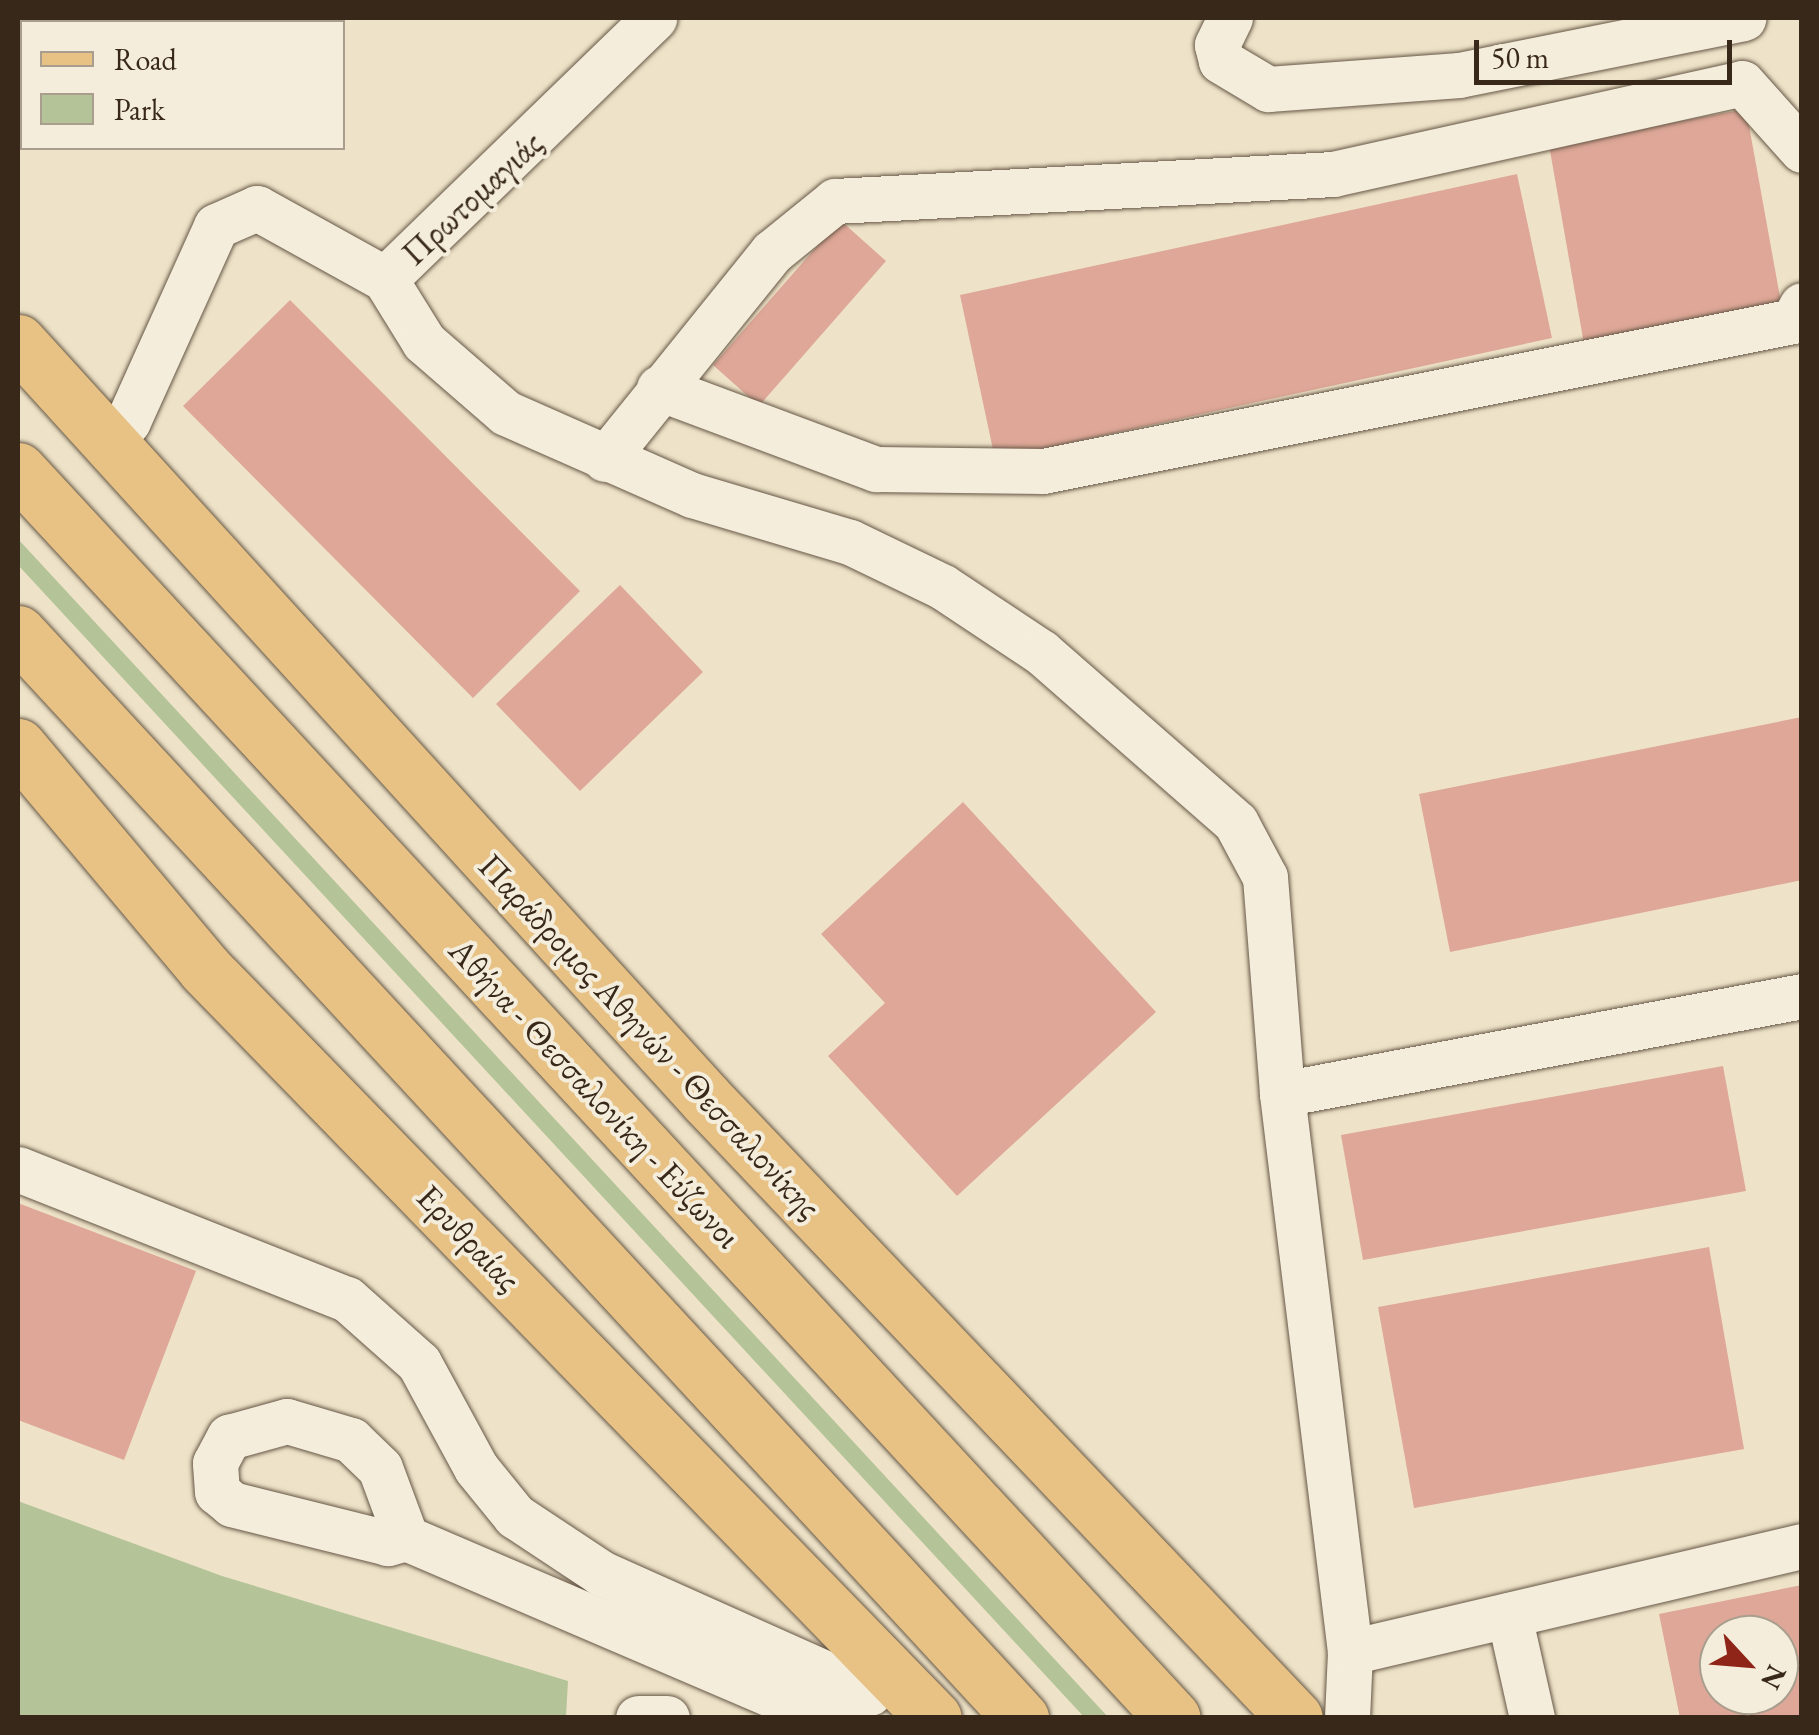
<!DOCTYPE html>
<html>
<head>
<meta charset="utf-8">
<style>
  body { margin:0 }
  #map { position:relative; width:1819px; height:1735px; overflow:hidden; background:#eee3c8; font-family:"EB Garamond",serif }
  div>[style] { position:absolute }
  .green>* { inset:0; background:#b5c498 }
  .building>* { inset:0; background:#dea797 }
  .roads { filter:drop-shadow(0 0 2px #665746) drop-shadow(0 0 2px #665746) }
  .minor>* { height:45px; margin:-22.5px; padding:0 22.5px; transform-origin:22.5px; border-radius:22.5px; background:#f4eddb }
  .major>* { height:55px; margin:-27.5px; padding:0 27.5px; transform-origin:27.5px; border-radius:27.5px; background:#e7c284 }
  .highway>* { height:55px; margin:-27.5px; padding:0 27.5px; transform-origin:27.5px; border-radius:27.5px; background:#e7c284 }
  span { translate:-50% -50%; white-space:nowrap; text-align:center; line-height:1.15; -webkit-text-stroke:8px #f4eddb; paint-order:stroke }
  .street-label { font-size:35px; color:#38281a }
  .frame { position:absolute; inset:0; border:20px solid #38281a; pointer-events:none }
  .legend { position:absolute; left:20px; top:20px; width:325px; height:130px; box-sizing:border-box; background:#f4eddb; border:2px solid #a99e8e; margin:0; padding:12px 18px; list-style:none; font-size:30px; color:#38281a }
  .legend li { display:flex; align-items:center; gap:20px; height:50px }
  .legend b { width:50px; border:2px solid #a99e8e }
  .north { position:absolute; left:1699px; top:1615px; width:100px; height:100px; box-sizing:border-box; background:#f4eddb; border:2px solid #a99e8e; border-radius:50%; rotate:116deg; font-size:28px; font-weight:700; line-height:40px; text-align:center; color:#38281a }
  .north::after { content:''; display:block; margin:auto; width:35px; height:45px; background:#8f2418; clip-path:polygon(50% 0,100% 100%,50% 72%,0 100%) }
  .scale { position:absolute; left:1474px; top:40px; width:258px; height:45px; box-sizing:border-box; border:5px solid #38281a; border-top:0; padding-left:12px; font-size:30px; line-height:35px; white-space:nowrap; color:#38281a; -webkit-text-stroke:8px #f4eddb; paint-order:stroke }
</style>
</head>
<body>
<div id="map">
  <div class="green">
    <i style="clip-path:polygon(18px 539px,1108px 1717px,1084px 1717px,18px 565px)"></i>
    <i style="clip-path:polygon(18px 1501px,222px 1576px,568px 1681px,566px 1717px,18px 1717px)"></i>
  </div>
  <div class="building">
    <i style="clip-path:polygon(1746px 109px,1782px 308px,1584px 344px,1549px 145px)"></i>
    <i style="clip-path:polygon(1517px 174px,1552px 338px,995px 459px,960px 295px)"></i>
    <i style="clip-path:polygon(840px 220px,886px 261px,759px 406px,713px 365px)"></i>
    <i style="clip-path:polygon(290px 300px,580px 591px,473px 698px,183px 406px)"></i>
    <i style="clip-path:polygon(620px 585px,703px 672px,580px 791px,496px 704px)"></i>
    <i style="clip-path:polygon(1802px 717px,1802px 880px,1450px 952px,1419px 794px)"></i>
    <i style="clip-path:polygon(963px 802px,1156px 1012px,957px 1196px,828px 1056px,885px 1003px,821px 934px)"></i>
    <i style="clip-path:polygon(1723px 1066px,1746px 1191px,1363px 1260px,1341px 1135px)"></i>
    <i style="clip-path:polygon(18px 1203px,196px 1271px,124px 1460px,18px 1420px)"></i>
    <i style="clip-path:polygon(1709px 1247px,1744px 1449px,1414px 1508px,1378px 1307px)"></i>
    <i style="clip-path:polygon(evenodd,1802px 1585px,1802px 1718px,1680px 1718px,1659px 1614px,1802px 1585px,1719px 1635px,1779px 1635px,1779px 1695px,1719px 1695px,1719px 1635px)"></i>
  </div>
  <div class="roads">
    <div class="minor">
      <i style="left:1230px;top:18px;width:30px;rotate:116deg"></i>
      <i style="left:1217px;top:45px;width:16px;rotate:76deg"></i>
      <i style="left:1221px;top:61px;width:55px;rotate:30.8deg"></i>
      <i style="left:1268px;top:89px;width:192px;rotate:-4.2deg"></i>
      <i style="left:1459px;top:75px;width:290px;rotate:-11.3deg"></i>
      <i style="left:385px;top:279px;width:375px;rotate:-44.1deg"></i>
      <i style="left:659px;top:388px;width:232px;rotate:20.5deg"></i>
      <i style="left:876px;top:469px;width:167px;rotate:0.7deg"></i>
      <i style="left:1043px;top:471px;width:765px;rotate:-11.31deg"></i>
      <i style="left:1793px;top:321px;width:18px;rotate:-61deg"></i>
      <i style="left:108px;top:445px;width:31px;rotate:-50deg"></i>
      <i style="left:128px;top:421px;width:214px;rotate:-65.7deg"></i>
      <i style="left:216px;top:226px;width:45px;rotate:-23.7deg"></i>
      <i style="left:257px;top:208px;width:146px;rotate:29deg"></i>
      <i style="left:385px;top:279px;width:74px;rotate:58.2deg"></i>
      <i style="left:424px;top:342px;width:108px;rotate:40.9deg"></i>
      <i style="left:506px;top:413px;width:203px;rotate:23.8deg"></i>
      <i style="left:692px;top:495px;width:165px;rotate:16.6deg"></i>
      <i style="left:850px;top:542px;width:103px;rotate:25.8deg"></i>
      <i style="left:943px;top:587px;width:118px;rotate:33.6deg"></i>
      <i style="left:1041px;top:652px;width:259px;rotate:41.2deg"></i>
      <i style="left:1236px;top:823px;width:61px;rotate:61.8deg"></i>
      <i style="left:1265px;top:877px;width:218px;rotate:85.5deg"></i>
      <i style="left:1282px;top:1094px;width:562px;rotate:83.05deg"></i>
      <i style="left:1350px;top:1652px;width:66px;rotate:92.6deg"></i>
      <i style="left:605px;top:459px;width:266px;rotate:-51.1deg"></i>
      <i style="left:772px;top:252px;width:81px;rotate:-39deg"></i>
      <i style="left:835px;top:201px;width:499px;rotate:-3.1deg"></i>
      <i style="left:1333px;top:174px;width:419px;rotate:-12.5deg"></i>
      <i style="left:1742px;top:83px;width:90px;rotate:48.2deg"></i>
      <i style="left:1282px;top:1094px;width:529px;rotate:-10.67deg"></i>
      <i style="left:18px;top:1169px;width:354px;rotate:21.6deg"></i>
      <i style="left:347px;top:1299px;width:96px;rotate:41.6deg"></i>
      <i style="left:419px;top:1363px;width:119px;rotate:61.5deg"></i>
      <i style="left:476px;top:1468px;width:62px;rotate:50.9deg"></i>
      <i style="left:515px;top:1516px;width:103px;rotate:33.5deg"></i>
      <i style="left:601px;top:1573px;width:294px;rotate:24.1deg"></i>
      <i style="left:287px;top:1421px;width:67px;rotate:16.5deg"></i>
      <i style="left:351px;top:1440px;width:40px;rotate:44deg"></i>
      <i style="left:380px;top:1468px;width:75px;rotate:69.6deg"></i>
      <i style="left:406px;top:1538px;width:19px;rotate:164deg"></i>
      <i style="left:388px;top:1543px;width:161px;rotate:-166deg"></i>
      <i style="left:232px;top:1504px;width:19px;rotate:-141deg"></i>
      <i style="left:217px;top:1492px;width:29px;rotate:-94deg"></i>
      <i style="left:215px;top:1463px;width:30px;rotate:-62deg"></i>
      <i style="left:229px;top:1437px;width:60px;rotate:-15.4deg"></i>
      <i style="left:406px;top:1538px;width:404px;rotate:23.2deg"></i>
      <i style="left:777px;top:1697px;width:51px;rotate:4.5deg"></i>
      <i style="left:828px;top:1701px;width:43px;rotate:-13.4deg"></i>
      <i style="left:1509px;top:1615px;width:106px;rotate:77.4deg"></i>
      <i style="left:1350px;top:1652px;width:464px;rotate:-13.2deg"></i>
      <i style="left:638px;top:1718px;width:29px"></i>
    </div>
    <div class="major">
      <i style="left:18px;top:342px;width:1023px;rotate:47.73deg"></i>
      <i style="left:706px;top:1099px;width:854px;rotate:46.42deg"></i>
      <i style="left:18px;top:746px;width:291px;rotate:50deg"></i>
      <i style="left:205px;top:969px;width:1045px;rotate:45.78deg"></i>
    </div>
    <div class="highway">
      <i style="left:18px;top:470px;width:1700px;rotate:47.22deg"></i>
      <i style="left:18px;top:633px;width:1478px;rotate:47.25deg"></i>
    </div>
  </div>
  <div class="street-label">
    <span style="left:472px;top:198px;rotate:-43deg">Πρωτομαγιάς</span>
    <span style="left:650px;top:1036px;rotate:47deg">Παράδρομος Αθηνών - Θεσσαλονίκης</span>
    <span style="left:595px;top:1093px;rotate:47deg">Αθήνα - Θεσσαλονίκη - Εύζωνοι</span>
    <span style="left:469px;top:1238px;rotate:46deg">Ερυθραίας</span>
  </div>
  <div class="frame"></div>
  <ul class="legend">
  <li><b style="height:12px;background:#e7c284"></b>Road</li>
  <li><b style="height:28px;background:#b5c498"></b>Park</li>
  </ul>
  <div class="north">N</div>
  <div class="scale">50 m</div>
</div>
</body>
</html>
